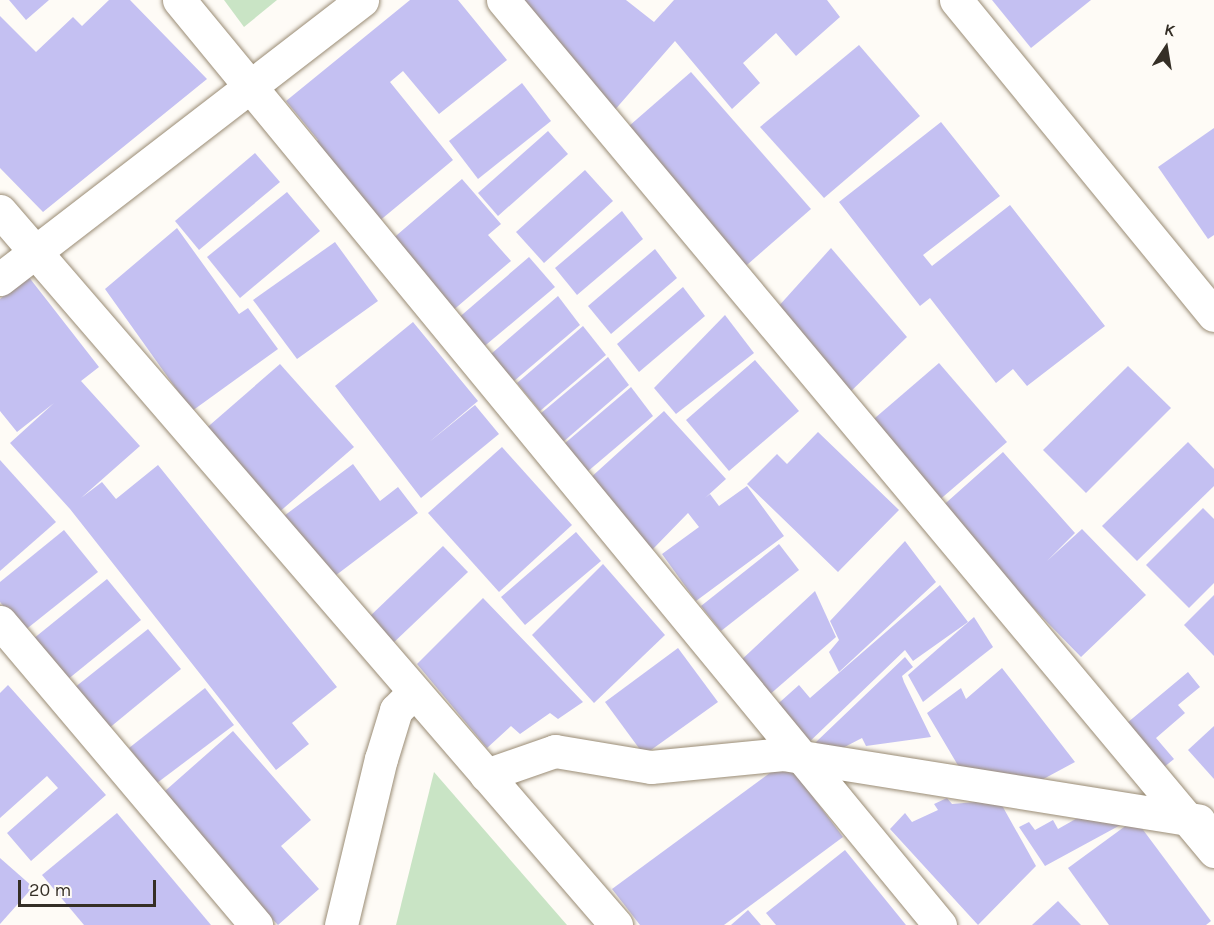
<!DOCTYPE html>
<html>
<head>
<meta charset="utf-8">
<style>
  body { margin:0 }
  #map { position:relative; width:1214px; height:925px; overflow:hidden; background:#fefbf6; font-family:Karla,sans-serif }
  div>[style] { position:absolute }
  .green>* { inset:0; background:#c9e4c5 }
  .building>* { inset:0; background:#c4c0f2 }
  .roads { filter:drop-shadow(0 0 2px #9a8c75) drop-shadow(0 0 2px #9a8c75) }
  .street>* { height:33px; margin:-16.5px; padding:0 16.5px; transform-origin:16.5px; border-radius:16.5px; background:#fff }
  .secondary>* { height:33px; margin:-16.5px; padding:0 16.5px; transform-origin:16.5px; border-radius:16.5px; background:#fff }
  span { translate:-50% -50%; white-space:nowrap; text-align:center; line-height:1.15; -webkit-text-stroke:6px #fefbf6; paint-order:stroke }
  .north { position:absolute; left:1136px; top:18px; width:60px; height:60px; -webkit-text-stroke:4px #fefbf6; paint-order:stroke; rotate:12deg; font-size:16px; font-weight:700; line-height:24px; text-align:center; color:#352f26 }
  .north::after { content:''; display:block; margin:auto; width:21px; height:27px; background:#352f26; clip-path:polygon(50% 0,100% 100%,50% 72%,0 100%) }
  .scale { position:absolute; left:18px; top:880px; width:138px; height:27px; box-sizing:border-box; border:3px solid #352f26; border-top:0; padding-left:8px; font-size:18px; line-height:21px; white-space:nowrap; color:#352f26; -webkit-text-stroke:4px #fefbf6; paint-order:stroke }
</style>
</head>
<body>
<div id="map">
  <div class="green">
    <i style="clip-path:polygon(224px 0,277px 0,244px 27px)"></i>
    <i style="clip-path:polygon(434px 772px,567px 925px,396px 925px)"></i>
  </div>
  <div class="building">
    <i style="clip-path:polygon(9px 0,49px 0,26px 20px)"></i>
    <i style="clip-path:polygon(109px 0,130px 0,207px 79px,43px 212px,0 168px,0 16px,36px 52px,73px 17px,82px 26px)"></i>
    <i style="clip-path:polygon(410px 0,458px 0,507px 60px,439px 114px,403px 71px,390px 82px,453px 160px,372px 227px,305px 150px,318px 140px,286px 101px)"></i>
    <i style="clip-path:polygon(503px 0,626px 0,654px 22px,674px 0,827px 0,840px 17px,796px 56px,776px 33px,743px 63px,760px 83px,732px 109px,675px 41px,613px 112px)"></i>
    <i style="clip-path:polygon(992px 0,1091px 0,1031px 48px)"></i>
    <i style="clip-path:polygon(859px 45px,920px 116px,824px 198px,760px 127px)"></i>
    <i style="clip-path:polygon(691px 72px,811px 209px,740px 271px,621px 133px)"></i>
    <i style="clip-path:polygon(522px 83px,551px 121px,478px 179px,449px 141px)"></i>
    <i style="clip-path:polygon(941px 122px,1000px 196px,923px 255px,932px 266px,1010px 205px,1105px 326px,1027px 386px,1013px 369px,996px 383px,930px 298px,920px 306px,839px 202px)"></i>
    <i style="clip-path:polygon(1214px 128px,1214px 235px,1208px 239px,1158px 167px)"></i>
    <i style="clip-path:polygon(548px 131px,568px 154px,498px 216px,478px 193px)"></i>
    <i style="clip-path:polygon(255px 153px,280px 182px,199px 250px,175px 221px)"></i>
    <i style="clip-path:polygon(585px 170px,613px 201px,544px 263px,516px 232px)"></i>
    <i style="clip-path:polygon(462px 179px,501px 224px,488px 235px,511px 261px,451px 312px,390px 241px)"></i>
    <i style="clip-path:polygon(287px 192px,320px 231px,240px 298px,207px 257px)"></i>
    <i style="clip-path:polygon(622px 211px,643px 239px,577px 295px,555px 268px)"></i>
    <i style="clip-path:polygon(177px 228px,239px 314px,248px 308px,278px 349px,192px 411px,105px 289px)"></i>
    <i style="clip-path:polygon(335px 242px,378px 301px,297px 359px,253px 300px)"></i>
    <i style="clip-path:polygon(831px 248px,907px 337px,847px 395px,768px 318px)"></i>
    <i style="clip-path:polygon(655px 249px,677px 278px,611px 334px,588px 306px)"></i>
    <i style="clip-path:polygon(529px 257px,555px 287px,481px 349px,456px 320px)"></i>
    <i style="clip-path:polygon(28px 276px,99px 367px,81px 381px,140px 446px,81px 498px,102px 482px,116px 499px,158px 465px,337px 687px,292px 723px,309px 744px,276px 770px,70px 509px,10px 443px,54px 403px,17px 432px,0 411px,0 299px)"></i>
    <i style="clip-path:polygon(683px 287px,705px 316px,639px 372px,617px 344px)"></i>
    <i style="clip-path:polygon(558px 296px,580px 325px,514px 381px,491px 354px)"></i>
    <i style="clip-path:polygon(725px 315px,754px 353px,676px 414px,654px 388px)"></i>
    <i style="clip-path:polygon(413px 322px,478px 401px,428px 443px,475px 405px,499px 434px,421px 498px,335px 386px)"></i>
    <i style="clip-path:polygon(583px 326px,606px 355px,540px 411px,517px 383px)"></i>
    <i style="clip-path:polygon(608px 357px,629px 385px,563px 442px,540px 414px)"></i>
    <i style="clip-path:polygon(755px 360px,799px 411px,729px 471px,686px 420px)"></i>
    <i style="clip-path:polygon(939px 363px,1007px 442px,937px 502px,868px 424px)"></i>
    <i style="clip-path:polygon(280px 364px,354px 447px,277px 514px,203px 431px)"></i>
    <i style="clip-path:polygon(1128px 366px,1171px 408px,1086px 493px,1043px 450px)"></i>
    <i style="clip-path:polygon(631px 387px,653px 416px,587px 472px,564px 444px)"></i>
    <i style="clip-path:polygon(664px 411px,726px 479px,705px 498px,710px 494px,719px 506px,747px 486px,784px 536px,696px 601px,662px 554px,699px 527px,688px 513px,652px 550px,588px 480px)"></i>
    <i style="clip-path:polygon(818px 432px,899px 510px,838px 572px,747px 484px,777px 454px,787px 464px)"></i>
    <i style="clip-path:polygon(1188px 442px,1214px 469px,1214px 486px,1137px 561px,1102px 526px)"></i>
    <i style="clip-path:polygon(502px 447px,572px 525px,499px 592px,428px 513px)"></i>
    <i style="clip-path:polygon(1003px 452px,1075px 533px,1047px 561px,1082px 529px,1146px 595px,1081px 657px,938px 510px)"></i>
    <i style="clip-path:polygon(0 460px,56px 522px,0 571px)"></i>
    <i style="clip-path:polygon(353px 464px,380px 501px,398px 487px,418px 513px,327px 582px,280px 519px)"></i>
    <i style="clip-path:polygon(1203px 508px,1214px 519px,1214px 583px,1189px 608px,1146px 565px)"></i>
    <i style="clip-path:polygon(64px 530px,98px 572px,24px 631px,0 602px,0 582px)"></i>
    <i style="clip-path:polygon(576px 532px,601px 561px,525px 625px,501px 597px)"></i>
    <i style="clip-path:polygon(905px 541px,936px 582px,839px 672px,829px 652px,839px 640px,830px 621px)"></i>
    <i style="clip-path:polygon(779px 544px,799px 570px,721px 631px,701px 606px)"></i>
    <i style="clip-path:polygon(443px 546px,468px 572px,391px 645px,367px 619px)"></i>
    <i style="clip-path:polygon(603px 564px,665px 635px,594px 703px,532px 635px)"></i>
    <i style="clip-path:polygon(107px 579px,141px 620px,67px 680px,33px 639px)"></i>
    <i style="clip-path:polygon(940px 585px,968px 622px,913px 661px,905px 650px,803px 748px,771px 710px,799px 685px,810px 698px)"></i>
    <i style="clip-path:polygon(815px 591px,836px 637px,768px 696px,738px 663px)"></i>
    <i style="clip-path:polygon(1214px 595px,1214px 656px,1184px 625px)"></i>
    <i style="clip-path:polygon(483px 598px,583px 702px,558px 719px,550px 713px,520px 734px,511px 726px,487px 748px,417px 664px)"></i>
    <i style="clip-path:polygon(974px 617px,993px 647px,923px 702px,908px 675px)"></i>
    <i style="clip-path:polygon(148px 629px,181px 669px,108px 729px,74px 688px)"></i>
    <i style="clip-path:polygon(678px 648px,718px 702px,644px 755px,605px 702px)"></i>
    <i style="clip-path:polygon(905px 657px,913px 667px,902px 676px,904px 682px,931px 737px,866px 746px,862px 738px,833px 753px,818px 747px,816px 742px)"></i>
    <i style="clip-path:polygon(1002px 668px,1075px 762px,1023px 790px,966px 779px,927px 713px,961px 688px,966px 699px)"></i>
    <i style="clip-path:polygon(1188px 672px,1200px 687px,1178px 705px,1185px 713px,1156px 738px,1174px 759px,1158px 772px,1121px 728px)"></i>
    <i style="clip-path:polygon(8px 685px,106px 795px,31px 861px,7px 833px,58px 788px,47px 776px,0 818px,0 693px)"></i>
    <i style="clip-path:polygon(205px 688px,234px 725px,157px 783px,129px 748px)"></i>
    <i style="clip-path:polygon(1214px 726px,1214px 779px,1188px 750px)"></i>
    <i style="clip-path:polygon(233px 731px,311px 820px,281px 846px,319px 889px,278px 925px,224px 869px,165px 791px)"></i>
    <i style="clip-path:polygon(786px 761px,843px 837px,724px 925px,640px 925px,612px 889px)"></i>
    <i style="clip-path:polygon(947px 798px,952px 804px,999px 800px,1036px 866px,978px 925px,890px 829px,905px 813px,912px 822px,938px 810px,934px 804px)"></i>
    <i style="clip-path:polygon(117px 813px,211px 925px,84px 925px,42px 875px)"></i>
    <i style="clip-path:polygon(1081px 816px,1126px 822px,1045px 866px,1019px 827px,1029px 822px,1035px 830px,1053px 820px,1058px 829px)"></i>
    <i style="clip-path:polygon(1135px 819px,1211px 921px,1206px 925px,1109px 925px,1068px 868px)"></i>
    <i style="clip-path:polygon(845px 850px,906px 925px,776px 925px,766px 913px)"></i>
    <i style="clip-path:polygon(0 858px,33px 887px,0 924px)"></i>
    <i style="clip-path:polygon(1058px 901px,1081px 925px,1032px 925px)"></i>
    <i style="clip-path:polygon(748px 910px,761px 925px,731px 925px)"></i>
  </div>
  <div class="roads">
    <div class="street">
      <i style="left:179px;top:0;width:1198px;rotate:50.56deg"></i>
      <i style="left:503px;top:0;width:1109px;rotate:50.12deg"></i>
      <i style="left:0;top:211px;width:943px;rotate:49.21deg"></i>
      <i style="left:0;top:279px;width:457px;rotate:-37.6deg"></i>
      <i style="left:0;top:622px;width:397px;rotate:49.8deg"></i>
      <i style="left:486px;top:775px;width:73px;rotate:-19.2deg"></i>
      <i style="left:555px;top:751px;width:97px;rotate:9.5deg"></i>
      <i style="left:651px;top:767px;width:133px;rotate:-5.6deg"></i>
      <i style="left:783px;top:754px;width:421px;rotate:9.1deg"></i>
      <i style="left:341px;top:925px;width:171px;rotate:-76.5deg"></i>
      <i style="left:381px;top:759px;width:51px;rotate:-73deg"></i>
      <i style="left:396px;top:710px;width:25px;rotate:-45deg"></i>
    </div>
    <div class="secondary">
      <i style="left:956px;top:0;width:407px;rotate:50.7deg"></i>
    </div>
  </div>
  <div class="north">K</div>
  <div class="scale">20 m</div>
</div>
</body>
</html>
